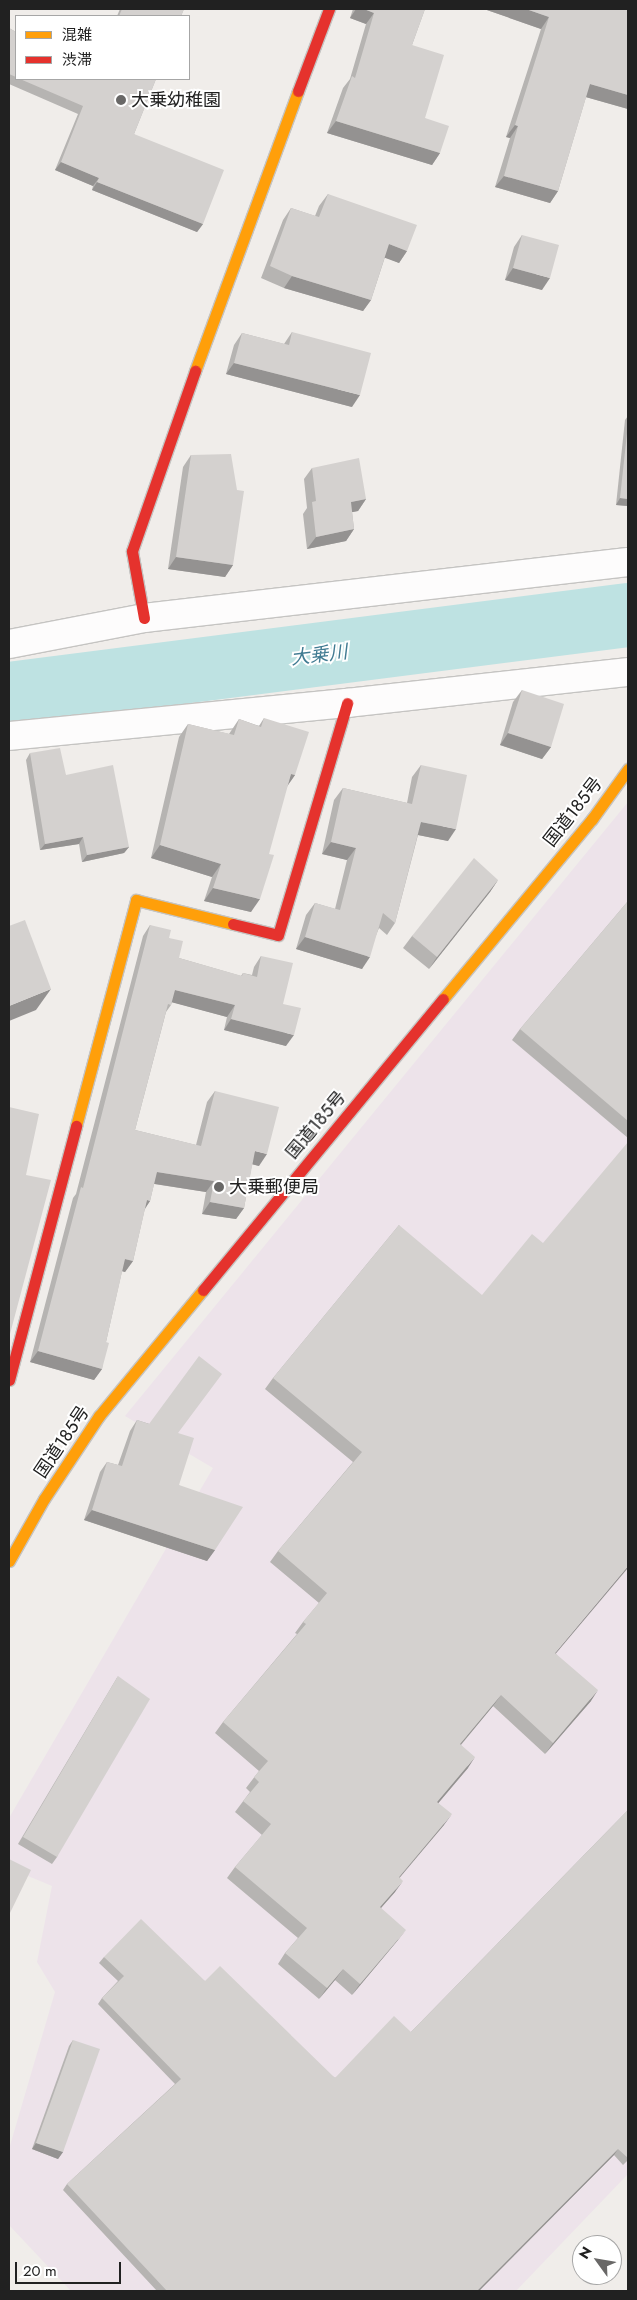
<!DOCTYPE html>
<meta charset="utf-8">
<style>
body{margin:0}
#map{position:relative;width:637px;height:2300px;overflow:hidden;background:#f0edea;font-family:Jost,"Noto Sans JP",sans-serif}
div>[style]{position:absolute}
.industrial>*{inset:0;background:#ede3ea}
.river>*{height:64px;margin:-32px;padding:0 32px;transform-origin:32px;border-radius:32px;background:#bee2e2}
.roads{filter:drop-shadow(1px 0 #c5c4c2) drop-shadow(-1px 0 #c5c4c2) drop-shadow(0 1px #c5c4c2) drop-shadow(0 -1px #c5c4c2)}
.street>*{height:28px;margin:-14px;padding:0 14px;transform-origin:14px;border-radius:14px;background:#fdfcfc}
.slow>*{height:11px;margin:-5.5px;padding:0 5.5px;transform-origin:5.5px;border-radius:5.5px;background:#ff9f0a}
.jam>*{height:11px;margin:-5.5px;padding:0 5.5px;transform-origin:5.5px;border-radius:5.5px;background:#e5322d}
.wall>*{inset:0;background:#b6b4b2}
.shaded-wall>*{inset:0;background:#949291}
.building>*{inset:0;background:#d4d1cf}
.dots>*{width:14px;height:14px;translate:-50% -50%;box-sizing:border-box;border:2px solid #fff;border-radius:50%}
span{translate:-50% -50%;white-space:nowrap;text-align:center;line-height:1.15;-webkit-text-stroke:4px #fff;paint-order:stroke}
.poi-label{font-size:18px;color:#212121}
.left{translate:0 -50%;text-align:left}
.street-label{font-size:18px;color:#212121}
.water-label{font-size:19px;color:#417b92;font-style:italic}
.frame{position:absolute;inset:0;border:10px solid #212121;pointer-events:none}
.legend{position:absolute;left:15px;top:15px;width:175px;height:65px;box-sizing:border-box;background:#fff;border:1px solid #a6a6a6;margin:0;padding:6px 9px;list-style:none;font-size:15px;color:#212121}
.legend li{display:flex;align-items:center;gap:10px;height:25px}
.legend b{width:25px;border:1px solid #a6a6a6}
.north{position:absolute;left:572px;top:2235px;width:50px;height:50px;box-sizing:border-box;background:#fff;border:1px solid #a6a6a6;border-radius:50%;rotate:302deg;font-size:14px;font-weight:700;line-height:20px;text-align:center;color:#212121}
.north::after{content:'';display:block;margin:auto;width:18px;height:22px;background:#696867;clip-path:polygon(50% 0,100% 100%,50% 72%,0 100%)}
.scale{position:absolute;left:15px;top:2262px;width:106px;height:22px;box-sizing:border-box;border:2px solid #212121;border-top:0;padding-left:6px;font-size:15px;line-height:18px;white-space:nowrap;color:#212121;-webkit-text-stroke:4px #fff;paint-order:stroke}
</style>
<div id="map">
<div class="industrial">
<div style="clip-path:polygon(628px 802px,628px 2174px,516px 2291px,71px 2291px,9px 2225px,9px 2149px,55px 1992px,37px 1962px,52px 1886px,9px 1868px,9px 1818px,213px 1468px,125px 1416px)"></div>
</div>
<div class="river">
<div style="left:9px;top:694px;width:624px;rotate:-7.27deg"></div>
</div>
<div class="roads">
<div class="street">
<div style="left:9px;top:644px;width:137px;rotate:-10.9deg"></div>
<div style="left:144px;top:618px;width:487px;rotate:-6.6deg"></div>
<div style="left:9px;top:736px;width:340px;rotate:-5.6deg"></div>
<div style="left:347px;top:703px;width:283px;rotate:-6.3deg"></div>
</div>
<div class="slow">
<div style="left:195px;top:371px;width:298px;rotate:-69.8deg"></div>
<div style="left:443px;top:999px;width:234px;rotate:-50.4deg"></div>
<div style="left:592px;top:819px;width:62px;rotate:-54.2deg"></div>
<div style="left:76px;top:1126px;width:234px;rotate:-75.1deg"></div>
<div style="left:136px;top:900px;width:100px;rotate:13.9deg"></div>
<div style="left:9px;top:1561px;width:71px;rotate:-60.6deg"></div>
<div style="left:44px;top:1499px;width:100px;rotate:-56.5deg"></div>
<div style="left:99px;top:1416px;width:163px;rotate:-50.5deg"></div>
</div>
<div class="jam">
<div style="left:298px;top:91px;width:88px;rotate:-69.3deg"></div>
<div style="left:144px;top:618px;width:68px;rotate:-100.2deg"></div>
<div style="left:132px;top:551px;width:191px;rotate:-70.7deg"></div>
<div style="left:233px;top:924px;width:46px;rotate:13.7deg"></div>
<div style="left:278px;top:935px;width:242px;rotate:-73.4deg"></div>
<div style="left:203px;top:1290px;width:377px;rotate:-50.5deg"></div>
<div style="left:9px;top:1380px;width:263px;rotate:-75.2deg"></div>
</div>
</div>
<div class="wall">
<div style="clip-path:polygon(120px 9px,184px 9px,181px 16px,117px 16px)"></div>
<div style="clip-path:polygon(353px 9px,425px 9px,412px 45px,425px 118px,440px 153px,432px 165px,327px 133px,343px 88px,350px 79px,366px 24px,350px 18px)"></div>
<div style="clip-path:polygon(484px 9px,628px 9px,628px 109px,586px 97px,558px 191px,550px 203px,495px 187px,510px 138px,506px 137px,541px 29px)"></div>
<div style="clip-path:polygon(9px 28px,16px 32px,16px 79px,156px 79px,134px 134px,203px 224px,197px 232px,92px 190px,93px 186px,55px 170px,78px 114px,9px 84px)"></div>
<div style="clip-path:polygon(328px 194px,407px 251px,399px 263px,385px 257px,371px 300px,363px 311px,284px 288px,261px 278px,283px 220px,291px 208px,315px 216px,319px 206px)"></div>
<div style="clip-path:polygon(522px 235px,542px 290px,505px 280px,514px 247px)"></div>
<div style="clip-path:polygon(292px 332px,352px 407px,226px 374px,234px 345px,242px 333px,284px 344px)"></div>
<div style="clip-path:polygon(628px 416px,628px 506px,616px 505px,625px 420px)"></div>
<div style="clip-path:polygon(191px 455px,233px 565px,225px 577px,168px 569px,183px 467px)"></div>
<div style="clip-path:polygon(312px 468px,366px 499px,358px 511px,352px 512px,354px 529px,346px 541px,307px 549px,303px 514px,307px 508px,304px 479px)"></div>
<div style="clip-path:polygon(522px 690px,551px 747px,542px 759px,500px 745px,513px 702px)"></div>
<div style="clip-path:polygon(264px 718px,295px 775px,287px 786px,251px 912px,204px 901px,212px 877px,151px 858px,179px 737px,188px 724px,229px 734px,239px 719px,259px 726px)"></div>
<div style="clip-path:polygon(30px 753px,66px 775px,129px 847px,124px 853px,82px 862px,79px 844px,40px 850px,26px 760px)"></div>
<div style="clip-path:polygon(421px 765px,448px 841px,418px 835px,395px 923px,387px 935px,379px 928px,362px 969px,296px 949px,306px 915px,315px 903px,335px 909px,347px 860px,322px 854px,334px 800px,343px 788px,407px 803px,412px 777px)"></div>
<div style="clip-path:polygon(498px 880px,490px 892px,429px 969px,403px 948px,412px 936px)"></div>
<div style="clip-path:polygon(628px 901px,628px 1138px,512px 1040px,520px 1029px)"></div>
<div style="clip-path:polygon(150px 925px,169px 938px,179px 958px,241px 976px,243px 973px,252px 975px,254px 967px,261px 956px,283px 1004px,286px 1046px,224px 1030px,227px 1017px,172px 1002px,171px 1005px,166px 1012px,135px 1130px,196px 1145px,207px 1102px,215px 1091px,259px 1166px,252px 1164px,244px 1208px,236px 1219px,202px 1214px,206px 1192px,154px 1184px,150px 1201px,145px 1208px,133px 1261px,125px 1272px,122px 1271px,106px 1342px,102px 1369px,94px 1380px,30px 1362px,73px 1198px,76px 1194px,143px 936px)"></div>
<div style="clip-path:polygon(399px 1225px,556px 1654px,591px 1701px,545px 1754px,493px 1706px,461px 1745px,468px 1768px,438px 1803px,444px 1825px,399px 1877px,395px 1892px,381px 1908px,398px 1940px,352px 1995px,335px 1980px,319px 1999px,278px 1964px,285px 1953px,298px 1938px,227px 1878px,235px 1867px,262px 1835px,235px 1812px,250px 1792px,246px 1788px,259px 1771px,215px 1733px,223px 1722px,297px 1634px,295px 1633px,303px 1622px,319px 1603px,270px 1562px,278px 1551px,353px 1462px,265px 1389px,273px 1378px)"></div>
<div style="clip-path:polygon(137px 1420px,178px 1433px,179px 1485px,215px 1550px,207px 1561px,84px 1520px,100px 1472px,107px 1462px,118px 1465px,130px 1431px)"></div>
<div style="clip-path:polygon(118px 1676px,57px 1857px,52px 1864px,18px 1844px)"></div>
<div style="clip-path:polygon(628px 1810px,628px 2160px,623px 2165px,614px 2155px,479px 2291px,157px 2291px,63px 2190px,67px 2184px,175px 2084px,98px 2004px,102px 1998px,118px 1981px,99px 1963px,104px 1957px,205px 1981px,335px 2078px,411px 2032px)"></div>
<div style="clip-path:polygon(73px 2040px,63px 2152px,58px 2159px,32px 2149px,69px 2046px)"></div>
</div>
<div class="shaded-wall">
<div style="clip-path:polygon(356px 9px,364px 9px,374px 13px,366px 24px,350px 18px)"></div>
<div style="clip-path:polygon(484px 9px,526px 9px,549px 17px,541px 29px)"></div>
<div style="clip-path:polygon(590px 84px,628px 95px,628px 109px,582px 96px)"></div>
<div style="clip-path:polygon(336px 121px,440px 153px,432px 165px,327px 133px)"></div>
<div style="clip-path:polygon(515px 125px,518px 126px,510px 138px,506px 137px)"></div>
<div style="clip-path:polygon(61px 162px,99px 178px,93px 186px,55px 170px)"></div>
<div style="clip-path:polygon(504px 176px,558px 191px,550px 203px,495px 187px)"></div>
<div style="clip-path:polygon(97px 182px,203px 224px,197px 232px,92px 190px)"></div>
<div style="clip-path:polygon(389px 244px,407px 251px,399px 263px,380px 256px)"></div>
<div style="clip-path:polygon(513px 268px,550px 278px,542px 290px,505px 280px)"></div>
<div style="clip-path:polygon(292px 276px,371px 300px,363px 311px,284px 288px)"></div>
<div style="clip-path:polygon(234px 363px,360px 395px,352px 407px,226px 374px)"></div>
<div style="clip-path:polygon(620px 498px,628px 499px,628px 506px,616px 505px)"></div>
<div style="clip-path:polygon(366px 499px,358px 511px,343px 514px,351px 502px)"></div>
<div style="clip-path:polygon(354px 529px,346px 541px,307px 549px,316px 537px)"></div>
<div style="clip-path:polygon(176px 557px,233px 565px,225px 577px,168px 569px)"></div>
<div style="clip-path:polygon(508px 733px,551px 747px,542px 759px,500px 745px)"></div>
<div style="clip-path:polygon(291px 774px,295px 775px,286px 788px)"></div>
<div style="clip-path:polygon(421px 822px,456px 829px,448px 841px,413px 834px)"></div>
<div style="clip-path:polygon(83px 837px,79px 844px,40px 850px,45px 844px)"></div>
<div style="clip-path:polygon(331px 842px,356px 848px,347px 860px,322px 854px)"></div>
<div style="clip-path:polygon(160px 845px,221px 864px,212px 877px,151px 858px)"></div>
<div style="clip-path:polygon(129px 847px,124px 853px,82px 862px,87px 855px)"></div>
<div style="clip-path:polygon(498px 880px,490px 892px,429px 969px,437px 957px)"></div>
<div style="clip-path:polygon(213px 888px,260px 899px,251px 912px,204px 901px)"></div>
<div style="clip-path:polygon(305px 937px,370px 957px,362px 969px,296px 949px)"></div>
<div style="clip-path:polygon(51px 989px,36px 1010px,9px 1021px,9px 1006px)"></div>
<div style="clip-path:polygon(175px 990px,235px 1005px,227px 1017px,167px 1001px)"></div>
<div style="clip-path:polygon(231px 1019px,294px 1035px,286px 1046px,224px 1030px)"></div>
<div style="clip-path:polygon(255px 1151px,267px 1154px,259px 1166px,247px 1163px)"></div>
<div style="clip-path:polygon(157px 1172px,214px 1181px,206px 1192px,149px 1183px)"></div>
<div style="clip-path:polygon(147px 1200px,150px 1201px,143px 1212px)"></div>
<div style="clip-path:polygon(210px 1202px,244px 1208px,236px 1219px,202px 1214px)"></div>
<div style="clip-path:polygon(125px 1259px,133px 1261px,125px 1272px,118px 1270px)"></div>
<div style="clip-path:polygon(38px 1351px,102px 1369px,94px 1380px,30px 1362px)"></div>
<div style="clip-path:polygon(92px 1510px,215px 1550px,207px 1561px,84px 1520px)"></div>
<div style="clip-path:polygon(628px 1566px,628px 1568px,547px 1664px,555px 1653px)"></div>
<div style="clip-path:polygon(598px 1690px,591px 1701px,545px 1754px,553px 1743px)"></div>
<div style="clip-path:polygon(501px 1695px,493px 1706px,452px 1755px,460px 1744px)"></div>
<div style="clip-path:polygon(475px 1757px,468px 1768px,430px 1813px,437px 1802px)"></div>
<div style="clip-path:polygon(452px 1814px,444px 1825px,391px 1888px,399px 1877px)"></div>
<div style="clip-path:polygon(403px 1881px,395px 1892px,372px 1918px,380px 1907px)"></div>
<div style="clip-path:polygon(406px 1930px,398px 1940px,352px 1995px,360px 1984px)"></div>
<div style="clip-path:polygon(343px 1969px,335px 1980px,319px 1999px,327px 1988px)"></div>
<div style="clip-path:polygon(36px 2143px,63px 2152px,58px 2159px,32px 2149px)"></div>
<div style="clip-path:polygon(618px 2149px,614px 2155px,479px 2291px,477px 2291px)"></div>
</div>
<div class="building">
<div style="clip-path:polygon(122px 9px,184px 9px,181px 16px,119px 16px)"></div>
<div style="clip-path:polygon(364px 9px,425px 9px,412px 45px,444px 55px,425px 118px,449px 126px,440px 153px,336px 121px,352px 76px,355px 78px,374px 13px)"></div>
<div style="clip-path:polygon(526px 9px,628px 9px,628px 95px,590px 84px,558px 191px,504px 176px,518px 126px,515px 125px,549px 17px)"></div>
<div style="clip-path:polygon(9px 28px,16px 32px,16px 77px,9px 74px)"></div>
<div style="clip-path:polygon(20px 79px,156px 79px,134px 134px,224px 170px,203px 224px,97px 182px,99px 178px,61px 162px,83px 106px)"></div>
<div style="clip-path:polygon(328px 194px,417px 225px,407px 251px,389px 244px,371px 300px,292px 276px,270px 266px,291px 208px,319px 217px)"></div>
<div style="clip-path:polygon(522px 235px,559px 245px,550px 278px,513px 268px)"></div>
<div style="clip-path:polygon(292px 332px,371px 353px,360px 395px,234px 363px,242px 333px,289px 345px)"></div>
<div style="clip-path:polygon(628px 424px,628px 499px,620px 498px)"></div>
<div style="clip-path:polygon(231px 454px,237px 490px,244px 491px,233px 565px,176px 557px,191px 455px)"></div>
<div style="clip-path:polygon(359px 458px,366px 499px,351px 502px,354px 529px,316px 537px,312px 502px,316px 501px,312px 468px)"></div>
<div style="clip-path:polygon(522px 690px,564px 704px,551px 747px,508px 733px)"></div>
<div style="clip-path:polygon(264px 718px,309px 732px,295px 775px,291px 774px,269px 854px,274px 855px,260px 899px,213px 888px,221px 864px,160px 845px,188px 724px,234px 735px,239px 719px,261px 727px)"></div>
<div style="clip-path:polygon(60px 748px,66px 775px,113px 765px,129px 847px,87px 855px,83px 837px,45px 844px,30px 753px)"></div>
<div style="clip-path:polygon(421px 765px,467px 775px,456px 829px,421px 822px,395px 923px,383px 913px,370px 957px,305px 937px,315px 903px,340px 910px,356px 848px,331px 842px,343px 788px,412px 804px)"></div>
<div style="clip-path:polygon(474px 858px,498px 880px,437px 957px,412px 936px)"></div>
<div style="clip-path:polygon(628px 901px,628px 1121px,520px 1029px)"></div>
<div style="clip-path:polygon(25px 920px,51px 989px,9px 1006px,9px 926px)"></div>
<div style="clip-path:polygon(150px 925px,171px 930px,169px 938px,183px 941px,179px 958px,242px 976px,243px 973px,257px 977px,261px 956px,293px 963px,283px 1004px,301px 1008px,294px 1035px,231px 1019px,235px 1005px,175px 990px,171px 1005px,168px 1004px,135px 1130px,201px 1146px,215px 1091px,279px 1107px,267px 1154px,255px 1151px,244px 1208px,210px 1202px,214px 1181px,157px 1172px,150px 1201px,147px 1200px,133px 1261px,125px 1259px,106px 1342px,109px 1343px,102px 1369px,38px 1351px,81px 1187px,83px 1188px)"></div>
<div style="clip-path:polygon(9px 1107px,39px 1114px,26px 1175px,51px 1180px,10px 1334px,9px 1333px)"></div>
<div style="clip-path:polygon(628px 1142px,628px 1566px,555px 1653px,598px 1690px,553px 1743px,501px 1695px,460px 1744px,475px 1757px,437px 1802px,452px 1814px,399px 1877px,403px 1881px,380px 1907px,406px 1930px,360px 1984px,343px 1969px,327px 1988px,285px 1953px,307px 1928px,235px 1867px,271px 1824px,243px 1801px,259px 1782px,254px 1777px,268px 1761px,223px 1722px,306px 1624px,303px 1622px,327px 1593px,278px 1551px,362px 1452px,273px 1378px,399px 1225px,482px 1295px,532px 1234px,543px 1243px)"></div>
<div style="clip-path:polygon(199px 1356px,222px 1374px,178px 1433px,194px 1438px,179px 1485px,243px 1507px,215px 1550px,92px 1510px,107px 1462px,122px 1466px,137px 1420px,149px 1424px)"></div>
<div style="clip-path:polygon(118px 1676px,150px 1699px,57px 1857px,23px 1837px)"></div>
<div style="clip-path:polygon(628px 1810px,628px 2158px,618px 2149px,477px 2291px,167px 2291px,67px 2184px,181px 2079px,102px 1998px,124px 1976px,104px 1957px,141px 1919px,205px 1981px,220px 1966px,335px 2078px,394px 2016px,411px 2032px)"></div>
<div style="clip-path:polygon(9px 1859px,31px 1870px,9px 1915px)"></div>
<div style="clip-path:polygon(73px 2040px,100px 2049px,63px 2152px,36px 2143px)"></div>
</div>
<div class="dots">
<div style="left:121px;top:100px;background:#696867"></div>
<div style="left:219px;top:1187px;background:#696867"></div>
</div>
<div class="poi-label">
<span class="left" style="left:131px;top:100px">大乗幼稚園</span>
<span class="left" style="left:229px;top:1187px">大乗郵便局</span>
</div>
<div class="street-label">
<span style="left:573px;top:812px;rotate:-52deg">国道185号</span>
<span style="left:316px;top:1125px;rotate:-50deg">国道185号</span>
<span style="left:62px;top:1442px;rotate:-56deg">国道185号</span>
</div>
<div class="water-label">
<span style="left:319px;top:655px;rotate:-7deg">大乗川</span>
</div>
<div class="frame"></div>
<ul class="legend">
<li><b style="height:6px;background:#ff9f0a"></b>混雑</li>
<li><b style="height:6px;background:#e5322d"></b>渋滞</li>
</ul>
<div class="north">N</div>
<div class="scale">20 m</div>
</div>
